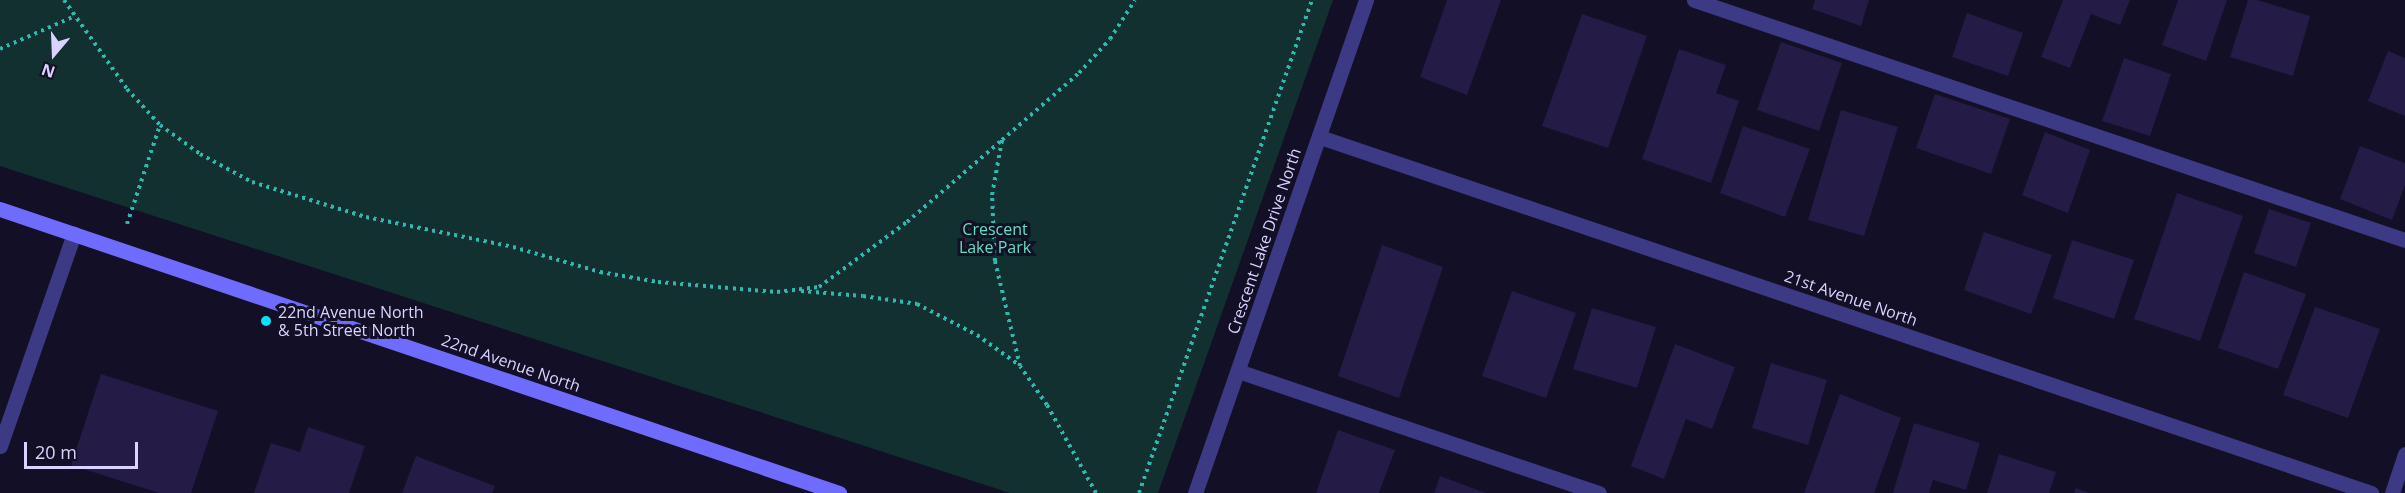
<!DOCTYPE html>
<style>
body{margin:0}
#map{position:relative;width:2405px;height:493px;overflow:hidden;background:#130f26;font-family:"Open Sans",sans-serif}
div>[style]{position:absolute}
.green>*{inset:0;background:#12302f}
.building>*{inset:0;background:#241b47}
.path>*{height:4px;margin-top:-2px;transform-origin:0;background:repeating-linear-gradient(90deg,#2fb8b0 0 3px,transparent 0 7.5px)}
.lane>*{height:15px;margin:-7.5px;padding:0 7.5px;transform-origin:7.5px;border-radius:7.5px;background:#3d3a85}
.street>*{height:15px;margin:-7.5px;padding:0 7.5px;transform-origin:7.5px;border-radius:7.5px;background:#3d3a85}
.secondary>*{height:15px;margin:-7.5px;padding:0 7.5px;transform-origin:7.5px;border-radius:7.5px;background:#6f6bff}
.dots>*{width:16px;height:16px;translate:-50% -50%;box-sizing:border-box;border:3px solid #130f26;border-radius:50%}
span{translate:-50% -50%;white-space:nowrap;text-align:center;line-height:1.15;-webkit-text-stroke:6px #130f26;paint-order:stroke}
.park-label{font-size:16px;color:#5fe0c0}
.street-label{font-size:16px;color:#d9d4ff}
.poi-label{font-size:16px;color:#d9d4ff}
.left{translate:0 -50%;text-align:left}
.north{position:absolute;left:24px;top:24px;width:60px;height:60px;-webkit-text-stroke:4px #130f26;paint-order:stroke;rotate:199deg;font-size:16px;font-weight:700;line-height:24px;text-align:center;color:#d9d4ff}
.north::after{content:'';display:block;margin:auto;width:21px;height:27px;background:#d9d4ff;clip-path:polygon(50% 0,100% 100%,50% 72%,0 100%)}
.scale{position:absolute;left:24px;top:442px;width:114px;height:27px;box-sizing:border-box;border:3px solid #d9d4ff;border-top:0;padding-left:8px;font-size:18px;line-height:21px;white-space:nowrap;color:#d9d4ff;-webkit-text-stroke:4px #130f26;paint-order:stroke}
</style>
<div id="map">
<div class="green">
<div style="clip-path:polygon(0 0,1333px 0,1158px 493px,1010px 493px,0 166px)"></div>
</div>
<div class="building">
<div style="clip-path:polygon(1447px 0,1501px 0,1467px 95px,1420px 77px)"></div>
<div style="clip-path:polygon(1815px 0,1869px 0,1861px 26px,1812px 9px)"></div>
<div style="clip-path:polygon(2063px 0,2130px 0,2120px 25px,2091px 14px,2070px 68px,2041px 57px)"></div>
<div style="clip-path:polygon(2178px 0,2227px 0,2206px 61px,2162px 45px)"></div>
<div style="clip-path:polygon(2248px 0,2257px 0,2310px 16px,2293px 76px,2230px 57px)"></div>
<div style="clip-path:polygon(1967px 13px,2023px 33px,2008px 76px,1952px 57px)"></div>
<div style="clip-path:polygon(1582px 14px,1647px 36px,1608px 148px,1542px 126px)"></div>
<div style="clip-path:polygon(1781px 42px,1842px 63px,1819px 131px,1757px 110px)"></div>
<div style="clip-path:polygon(1679px 49px,1726px 65px,1716px 93px,1739px 101px,1711px 183px,1642px 159px)"></div>
<div style="clip-path:polygon(2388px 51px,2405px 58px,2405px 116px,2368px 101px)"></div>
<div style="clip-path:polygon(2124px 58px,2171px 74px,2150px 136px,2102px 121px)"></div>
<div style="clip-path:polygon(1935px 94px,2010px 119px,1991px 174px,1916px 148px)"></div>
<div style="clip-path:polygon(1841px 110px,1898px 127px,1864px 236px,1808px 220px)"></div>
<div style="clip-path:polygon(1743px 126px,1810px 149px,1785px 217px,1720px 193px)"></div>
<div style="clip-path:polygon(2045px 132px,2090px 150px,2068px 213px,2022px 195px)"></div>
<div style="clip-path:polygon(2360px 146px,2405px 163px,2405px 185px,2392px 220px,2340px 199px)"></div>
<div style="clip-path:polygon(2177px 193px,2243px 216px,2200px 341px,2134px 319px)"></div>
<div style="clip-path:polygon(2269px 209px,2311px 223px,2296px 267px,2254px 253px)"></div>
<div style="clip-path:polygon(1984px 232px,2052px 255px,2031px 314px,1964px 290px)"></div>
<div style="clip-path:polygon(2072px 240px,2134px 260px,2114px 319px,2053px 298px)"></div>
<div style="clip-path:polygon(1382px 245px,1443px 267px,1399px 398px,1338px 376px)"></div>
<div style="clip-path:polygon(2244px 272px,2306px 294px,2278px 369px,2218px 348px)"></div>
<div style="clip-path:polygon(1512px 291px,1576px 313px,1546px 398px,1482px 376px)"></div>
<div style="clip-path:polygon(2315px 307px,2380px 329px,2348px 418px,2283px 395px)"></div>
<div style="clip-path:polygon(1592px 308px,1656px 327px,1637px 388px,1573px 369px)"></div>
<div style="clip-path:polygon(1675px 344px,1735px 367px,1712px 429px,1686px 419px,1664px 479px,1631px 466px)"></div>
<div style="clip-path:polygon(1771px 363px,1827px 380px,1808px 445px,1752px 428px)"></div>
<div style="clip-path:polygon(101px 374px,218px 411px,191px 493px,159px 493px,71px 465px)"></div>
<div style="clip-path:polygon(1840px 394px,1901px 418px,1874px 493px,1804px 493px)"></div>
<div style="clip-path:polygon(1914px 423px,1980px 443px,1966px 490px,1933px 480px,1929px 493px,1893px 493px)"></div>
<div style="clip-path:polygon(308px 427px,365px 446px,349px 493px,254px 493px,271px 443px,300px 452px)"></div>
<div style="clip-path:polygon(1338px 430px,1395px 450px,1379px 493px,1316px 493px)"></div>
<div style="clip-path:polygon(1999px 454px,2056px 472px,2049px 493px,1987px 493px)"></div>
<div style="clip-path:polygon(416px 456px,495px 486px,492px 493px,402px 493px)"></div>
<div style="clip-path:polygon(1440px 476px,1486px 493px,1434px 493px)"></div>
<div style="clip-path:polygon(2076px 488px,2089px 493px,2074px 493px)"></div>
</div>
<div class="path">
<div style="left:64px;top:0;width:109px;rotate:54.7deg"></div>
<div style="left:127px;top:89px;width:49px;rotate:47.5deg"></div>
<div style="left:160px;top:125px;width:49px;rotate:35.9deg"></div>
<div style="left:200px;top:154px;width:59px;rotate:28.3deg"></div>
<div style="left:252px;top:182px;width:119px;rotate:17.1deg"></div>
<div style="left:366px;top:217px;width:150px;rotate:11.5deg"></div>
<div style="left:513px;top:247px;width:91px;rotate:16deg"></div>
<div style="left:600px;top:272px;width:59px;rotate:9.8deg"></div>
<div style="left:658px;top:282px;width:119px;rotate:4.8deg"></div>
<div style="left:777px;top:292px;width:42px;rotate:-6.8deg"></div>
<div style="left:819px;top:287px;width:109px;rotate:-36.5deg"></div>
<div style="left:907px;top:222px;width:125px;rotate:-40.8deg"></div>
<div style="left:0;top:49px;width:82px;rotate:-23.7deg"></div>
<div style="left:127px;top:224px;width:104px;rotate:-71.6deg"></div>
<div style="left:801px;top:291px;width:62px;rotate:4.6deg"></div>
<div style="left:863px;top:296px;width:55px;rotate:8.4deg"></div>
<div style="left:917px;top:304px;width:68px;rotate:27.3deg"></div>
<div style="left:977px;top:335px;width:52px;rotate:35.5deg"></div>
<div style="left:1096px;top:493px;width:101px;rotate:-119.1deg"></div>
<div style="left:1047px;top:405px;width:47px;rotate:-124.7deg"></div>
<div style="left:1020px;top:366px;width:108px;rotate:-103.4deg"></div>
<div style="left:995px;top:261px;width:66px;rotate:-92.6deg"></div>
<div style="left:992px;top:195px;width:56px;rotate:-79.7deg"></div>
<div style="left:1002px;top:140px;width:102px;rotate:-41deg"></div>
<div style="left:1079px;top:73px;width:46px;rotate:-47.6deg"></div>
<div style="left:1110px;top:39px;width:46px;rotate:-57.3deg"></div>
<div style="left:1139px;top:493px;width:522px;rotate:-70.66deg"></div>
</div>
<div class="lane">
<div style="left:1694px;top:0;width:750px;rotate:18.65deg"></div>
<div style="left:1238px;top:371px;width:381px;rotate:18.7deg"></div>
</div>
<div class="street">
<div style="left:1320px;top:137px;width:1110px;rotate:18.71deg"></div>
<div style="left:0;top:446px;width:225px;rotate:-70.8deg"></div>
<div style="left:1195px;top:493px;width:522px;rotate:-70.87deg"></div>
<div style="left:2392px;top:493px;width:41px;rotate:-71.6deg"></div>
</div>
<div class="secondary">
<div style="left:0;top:209px;width:886px;rotate:18.7deg"></div>
</div>
<div class="dots">
<div style="left:266px;top:321px;background:#00e5ff"></div>
</div>
<div class="park-label">
<span style="left:995px;top:238px">Crescent<br>Lake Park</span>
</div>
<div class="street-label">
<span style="left:1264px;top:241px;rotate:-71deg">Crescent Lake Drive North</span>
<span style="left:1851px;top:298px;rotate:19deg">21st Avenue North</span>
<span style="left:511px;top:363px;rotate:19deg">22nd Avenue North</span>
</div>
<div class="poi-label">
<span class="left" style="left:278px;top:321px">22nd Avenue North<br>&amp; 5th Street North</span>
</div>
<div class="north">N</div>
<div class="scale">20 m</div>
</div>
